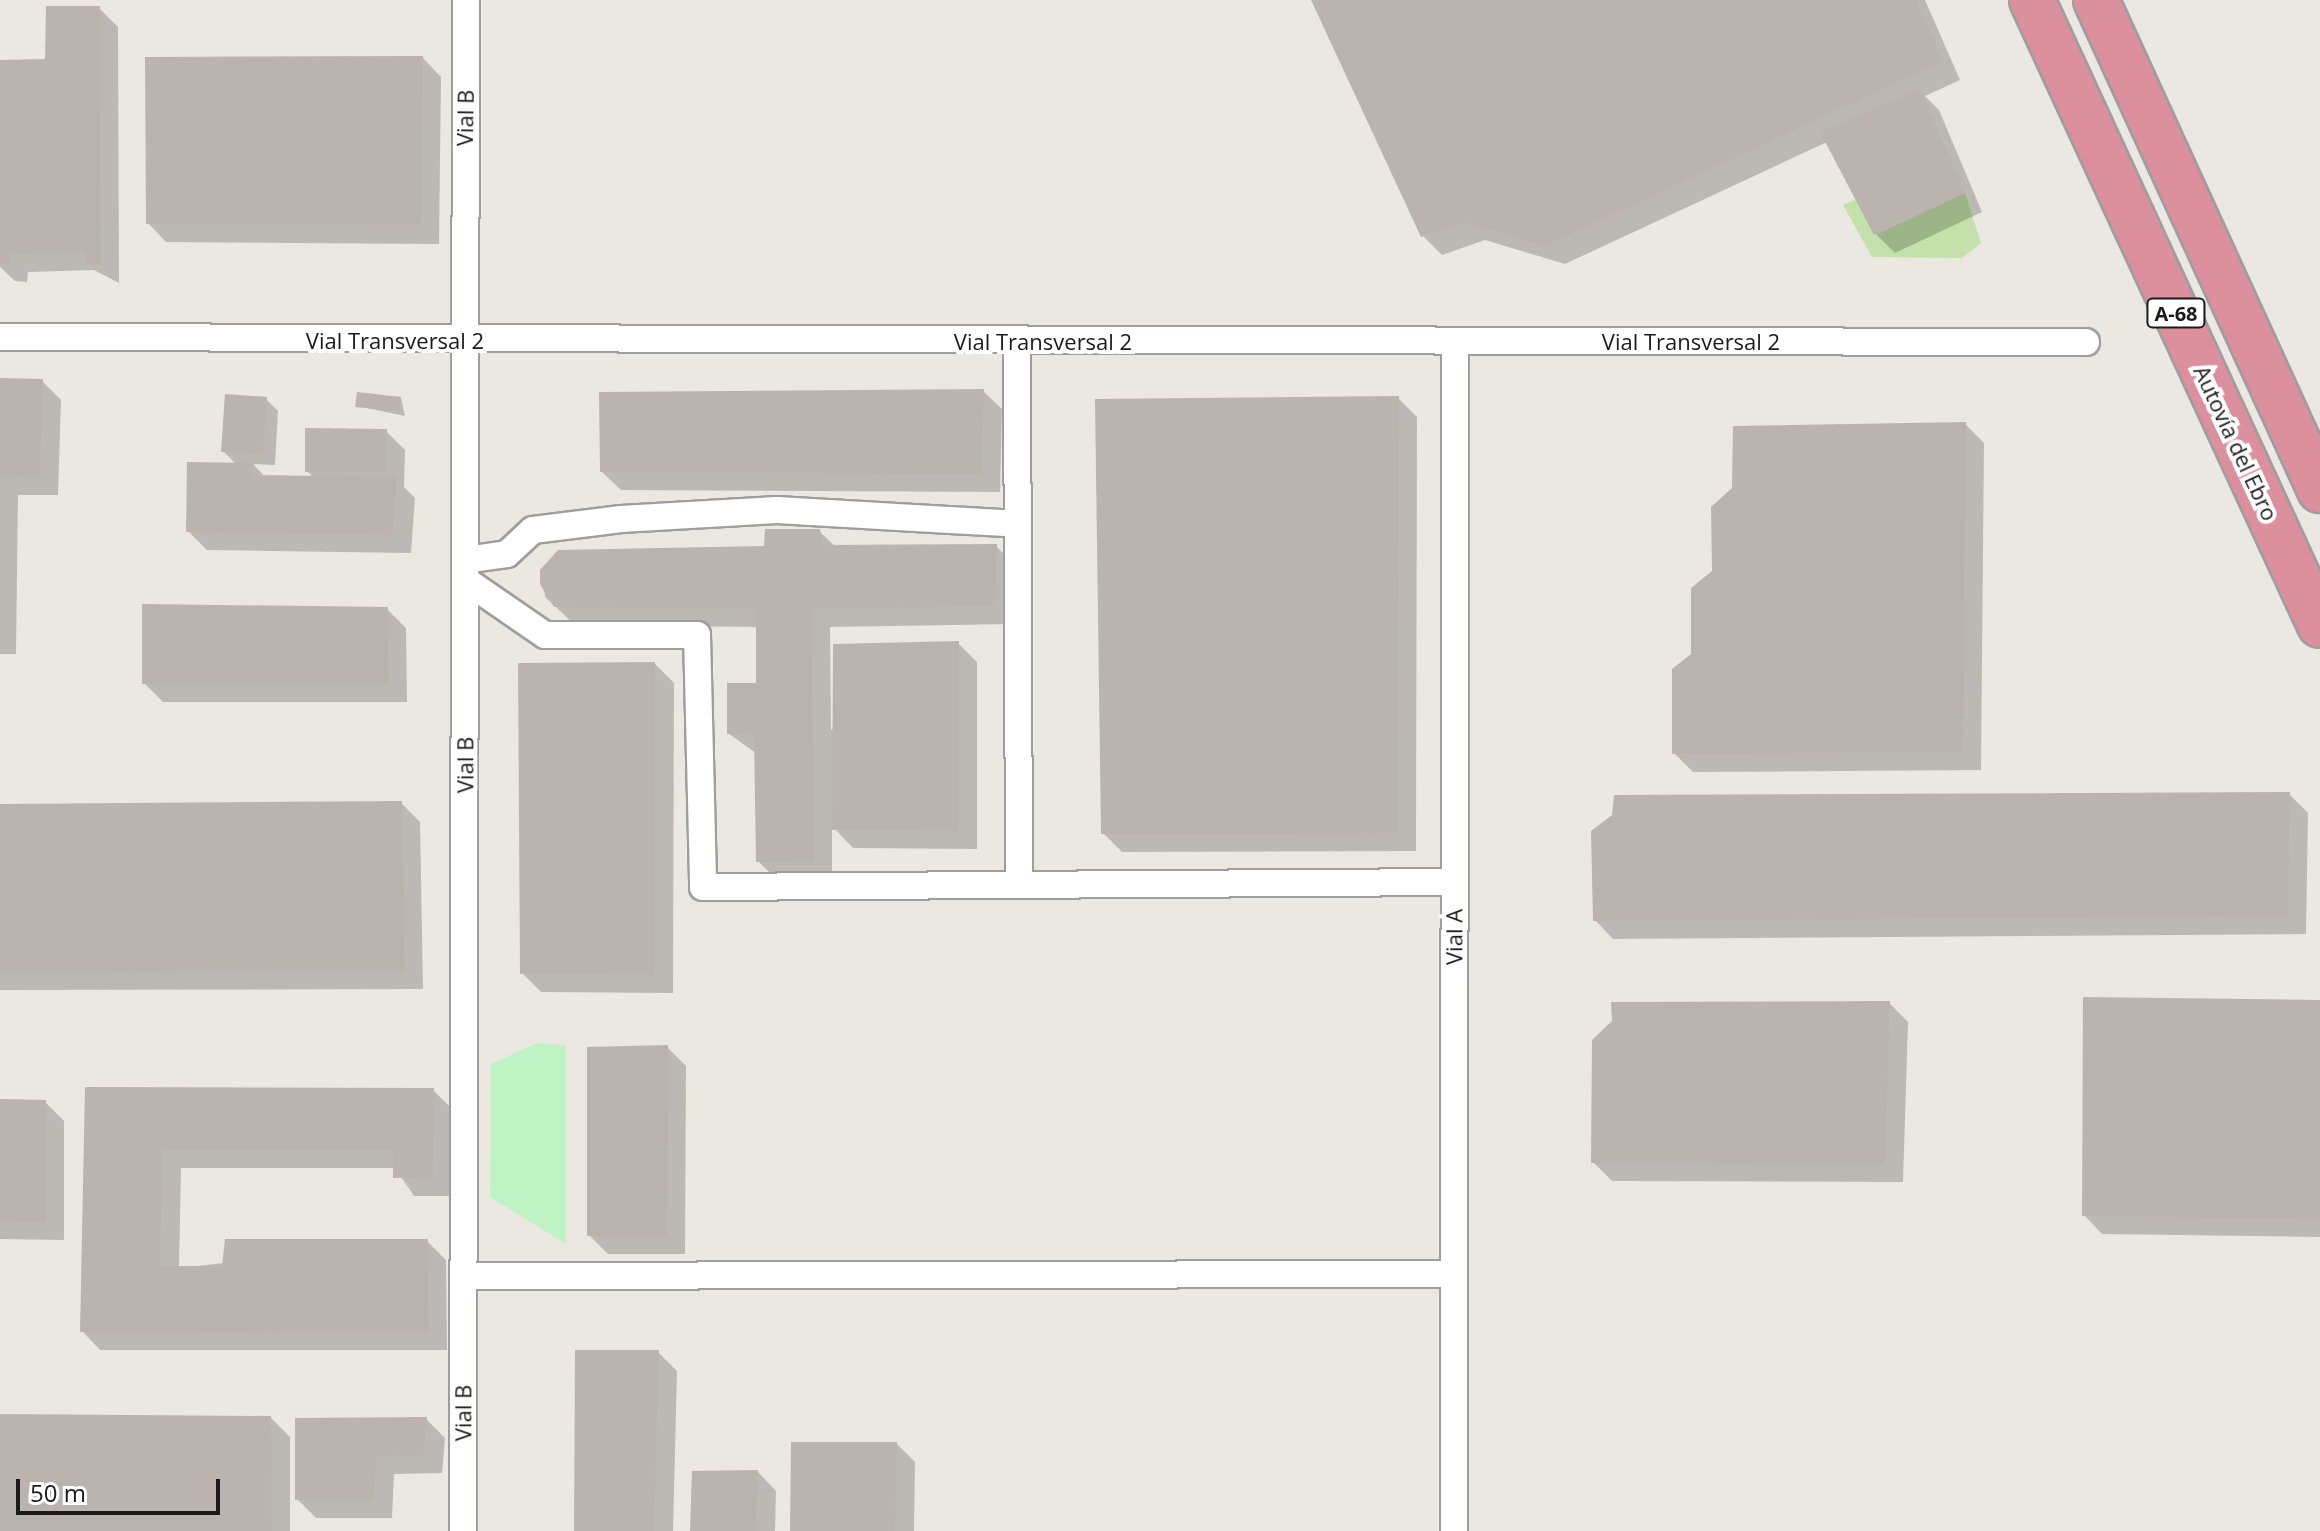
<!DOCTYPE html>
<meta charset="utf-8">
<style>
body{margin:0}
#map{position:relative;width:2320px;height:1531px;overflow:hidden;background:#ebe8e1;font-family:"Open Sans",sans-serif}
div>[style]{position:absolute}
.grass>*{inset:0;background:#c5e1ab}
.park>*{inset:0;background:#c0f3c4}
.shadow>*{inset:0;background:#0003}
.building>*{inset:0;background:#bbb4ae}
.roads{filter:drop-shadow(2px 0 #9e9e9e) drop-shadow(-2px 0 #9e9e9e) drop-shadow(0 2px #9e9e9e) drop-shadow(0 -2px #9e9e9e)}
.street>*{height:26px;margin:-13px;padding:0 13px;transform-origin:13px;border-radius:13px;background:#fff}
.highway>*{height:44px;margin:-22px;padding:0 22px;transform-origin:22px;border-radius:22px;background:#dc8f9d}
span{translate:-50% -50%;white-space:nowrap;text-align:center;line-height:1.15;-webkit-text-stroke:8px #fff;paint-order:stroke}
.shield-label span{padding:2px 6px;background:#fff;border:2px solid;border-radius:6px;-webkit-text-stroke-width:0}
.shield-label{font-size:20px;color:#1a1a1a;font-weight:700}
.street-label{font-size:22px;color:#1a1a1a}
.scale{position:absolute;left:16px;top:1479px;width:204px;height:36px;box-sizing:border-box;border:4px solid #1a1a1a;border-top:0;padding-left:10px;font-size:24px;line-height:28px;white-space:nowrap;color:#1a1a1a;-webkit-text-stroke:6px #fff;paint-order:stroke}
</style>
<div id="map">
<div class="grass">
<div style="clip-path:polygon(1965px 193px,1981px 243px,1962px 258px,1872px 257px,1843px 205px,1857px 199px,1875px 235px)"></div>
</div>
<div class="park">
<div style="clip-path:polygon(537px 1043px,566px 1045px,566px 1244px,490px 1197px,491px 1064px)"></div>
</div>
<div class="shadow">
<div style="clip-path:polygon(1313px 0,1925px 0,1960px 80px,1925px 96px,1939px 110px,1982px 212px,1895px 253px,1876px 234px,1827px 142px,1565px 264px,1485px 240px,1442px 255px,1423px 236px)"></div>
<div style="clip-path:polygon(99px 8px,118px 27px,119px 283px,94px 270px,28px 272px,27px 282px,15px 281px,0 267px,0 62px,47px 61px)"></div>
<div style="clip-path:polygon(423px 58px,441px 77px,439px 244px,166px 242px,148px 223px)"></div>
<div style="clip-path:polygon(0 380px,42px 381px,61px 400px,58px 495px,18px 495px,16px 654px,0 654px)"></div>
<div style="clip-path:polygon(983px 391px,1002px 409px,1000px 492px,621px 490px,602px 472px)"></div>
<div style="clip-path:polygon(401px 398px,405px 416px,357px 406px)"></div>
<div style="clip-path:polygon(1398px 398px,1417px 417px,1416px 851px,1122px 852px,1103px 833px)"></div>
<div style="clip-path:polygon(266px 399px,278px 411px,275px 465px,253px 464px,266px 478px,314px 478px,307px 471px,386px 431px,405px 450px,404px 487px,415px 498px,411px 553px,207px 550px,188px 531px,237px 465px,223px 451px)"></div>
<div style="clip-path:polygon(1965px 424px,1984px 443px,1981px 770px,1693px 772px,1674px 753px,1694px 655px)"></div>
<div style="clip-path:polygon(819px 531px,836px 547px,996px 546px,1015px 565px,1014px 624px,830px 627px,831px 730px,958px 643px,977px 662px,977px 849px,853px 848px,832px 826px,832px 879px,777px 880px,758px 861px,756px 753px,729px 734px,758px 684px,758px 627px,575px 625px,545px 597px,542px 571px,766px 548px)"></div>
<div style="clip-path:polygon(387px 609px,406px 628px,407px 702px,163px 702px,144px 683px)"></div>
<div style="clip-path:polygon(655px 664px,674px 683px,673px 993px,541px 992px,522px 973px)"></div>
<div style="clip-path:polygon(2289px 794px,2308px 813px,2306px 934px,1613px 939px,1595px 920px)"></div>
<div style="clip-path:polygon(401px 803px,420px 822px,423px 989px,0 990px,0 806px)"></div>
<div style="clip-path:polygon(2320px 1002px,2320px 1237px,2102px 1234px,2084px 1215px)"></div>
<div style="clip-path:polygon(1889px 1003px,1908px 1022px,1903px 1182px,1612px 1181px,1593px 1162px)"></div>
<div style="clip-path:polygon(667px 1047px,686px 1066px,685px 1254px,608px 1254px,589px 1235px)"></div>
<div style="clip-path:polygon(87px 1089px,433px 1090px,452px 1109px,451px 1196px,414px 1196px,395px 1168px,181px 1168px,179px 1268px,427px 1241px,446px 1260px,447px 1350px,100px 1350px,82px 1331px)"></div>
<div style="clip-path:polygon(0 1101px,45px 1102px,64px 1121px,64px 1240px,0 1239px)"></div>
<div style="clip-path:polygon(658px 1352px,677px 1371px,673px 1531px,576px 1531px)"></div>
<div style="clip-path:polygon(0 1416px,271px 1418px,290px 1437px,290px 1531px,0 1531px)"></div>
<div style="clip-path:polygon(426px 1419px,445px 1438px,442px 1473px,394px 1474px,392px 1518px,316px 1518px,297px 1499px)"></div>
<div style="clip-path:polygon(897px 1444px,915px 1462px,914px 1531px,792px 1531px)"></div>
<div style="clip-path:polygon(758px 1472px,776px 1491px,775px 1531px,692px 1531px)"></div>
</div>
<div class="building">
<div style="clip-path:polygon(1311px 0,1916px 0,1943px 61px,1545px 246px,1465px 222px,1421px 237px)"></div>
<div style="clip-path:polygon(46px 6px,100px 6px,101px 265px,85px 264px,86px 252px,10px 254px,9px 264px,0 263px,0 60px,45px 59px)"></div>
<div style="clip-path:polygon(423px 56px,421px 225px,146px 224px,145px 57px)"></div>
<div style="clip-path:polygon(1920px 89px,1965px 193px,1874px 235px,1820px 132px)"></div>
<div style="clip-path:polygon(0 378px,43px 379px,40px 476px,0 477px)"></div>
<div style="clip-path:polygon(984px 389px,981px 474px,600px 472px,599px 392px)"></div>
<div style="clip-path:polygon(357px 392px,401px 397px,400px 411px,355px 407px)"></div>
<div style="clip-path:polygon(225px 394px,267px 397px,263px 454px,221px 452px)"></div>
<div style="clip-path:polygon(1399px 396px,1398px 833px,1101px 834px,1095px 399px)"></div>
<div style="clip-path:polygon(1966px 422px,1963px 752px,1672px 754px,1672px 669px,1691px 654px,1691px 588px,1712px 571px,1711px 507px,1732px 488px,1733px 426px)"></div>
<div style="clip-path:polygon(305px 428px,387px 429px,386px 472px,305px 472px)"></div>
<div style="clip-path:polygon(187px 462px,254px 463px,253px 475px,397px 477px,392px 535px,186px 532px)"></div>
<div style="clip-path:polygon(765px 529px,820px 529px,822px 545px,997px 544px,996px 606px,812px 609px,814px 861px,756px 862px,754px 735px,727px 734px,727px 683px,756px 683px,756px 609px,554px 607px,540px 584px,540px 570px,558px 550px,764px 546px)"></div>
<div style="clip-path:polygon(142px 604px,388px 607px,389px 684px,142px 684px)"></div>
<div style="clip-path:polygon(959px 641px,959px 831px,832px 830px,833px 644px)"></div>
<div style="clip-path:polygon(655px 662px,655px 975px,520px 974px,518px 663px)"></div>
<div style="clip-path:polygon(2290px 792px,2288px 916px,1593px 921px,1591px 831px,1612px 815px,1614px 795px)"></div>
<div style="clip-path:polygon(402px 801px,405px 971px,0 972px,0 804px)"></div>
<div style="clip-path:polygon(2083px 997px,2320px 1000px,2320px 1219px,2082px 1216px)"></div>
<div style="clip-path:polygon(1890px 1001px,1885px 1164px,1591px 1163px,1592px 1040px,1612px 1021px,1611px 1002px)"></div>
<div style="clip-path:polygon(668px 1045px,667px 1236px,587px 1236px,587px 1047px)"></div>
<div style="clip-path:polygon(85px 1087px,434px 1088px,433px 1177px,393px 1178px,393px 1150px,163px 1150px,160px 1266px,222px 1266px,225px 1239px,428px 1239px,429px 1331px,80px 1332px)"></div>
<div style="clip-path:polygon(0 1099px,46px 1100px,46px 1222px,0 1221px)"></div>
<div style="clip-path:polygon(575px 1350px,659px 1350px,654px 1531px,574px 1531px)"></div>
<div style="clip-path:polygon(0 1414px,271px 1416px,272px 1531px,0 1531px)"></div>
<div style="clip-path:polygon(427px 1417px,423px 1455px,376px 1456px,374px 1500px,295px 1500px,295px 1418px)"></div>
<div style="clip-path:polygon(791px 1442px,897px 1442px,895px 1531px,790px 1531px)"></div>
<div style="clip-path:polygon(758px 1470px,756px 1531px,690px 1531px,692px 1471px)"></div>
</div>
<div class="roads">
<div class="street">
<div style="left:0;top:337px;width:2086px;rotate:0.14deg"></div>
<div style="left:1017px;top:343px;width:540px;rotate:89.79deg"></div>
<div style="left:465px;top:560px;width:42px;rotate:-8.1deg"></div>
<div style="left:507px;top:554px;width:35px;rotate:-43deg"></div>
<div style="left:533px;top:530px;width:89px;rotate:-7.1deg"></div>
<div style="left:621px;top:519px;width:156px;rotate:-3.3deg"></div>
<div style="left:777px;top:510px;width:241px;rotate:3.3deg"></div>
<div style="left:465px;top:580px;width:97px;rotate:34.5deg"></div>
<div style="left:545px;top:635px;width:152px"></div>
<div style="left:697px;top:635px;width:252px;rotate:88.6deg"></div>
<div style="left:703px;top:887px;width:751px;rotate:-0.38deg"></div>
<div style="left:463px;top:1276px;width:991px;rotate:-0.12deg"></div>
<div style="left:463px;top:1531px;width:1531px;rotate:-89.89deg"></div>
<div style="left:1454px;top:1531px;width:1189px;rotate:-89.95deg"></div>
</div>
<div class="highway">
<div style="left:2032px;top:0;width:688px;rotate:65.26deg"></div>
<div style="left:2096px;top:0;width:539px;rotate:65.43deg"></div>
</div>
</div>
<div class="shield-label">
<span style="left:2176px;top:313px">A-68</span>
</div>
<div class="street-label">
<span style="left:465px;top:118px;rotate:-89deg">Vial B</span>
<span style="left:395px;top:341px">Vial Transversal 2</span>
<span style="left:1043px;top:342px">Vial Transversal 2</span>
<span style="left:1691px;top:342px">Vial Transversal 2</span>
<span style="left:2236px;top:443px;rotate:65deg">Autovía del Ebro</span>
<span style="left:465px;top:765px;rotate:-90deg">Vial B</span>
<span style="left:1454px;top:937px;rotate:-90deg">Vial A</span>
<span style="left:463px;top:1413px;rotate:-90deg">Vial B</span>
</div>
<div class="scale">50 m</div>
</div>
